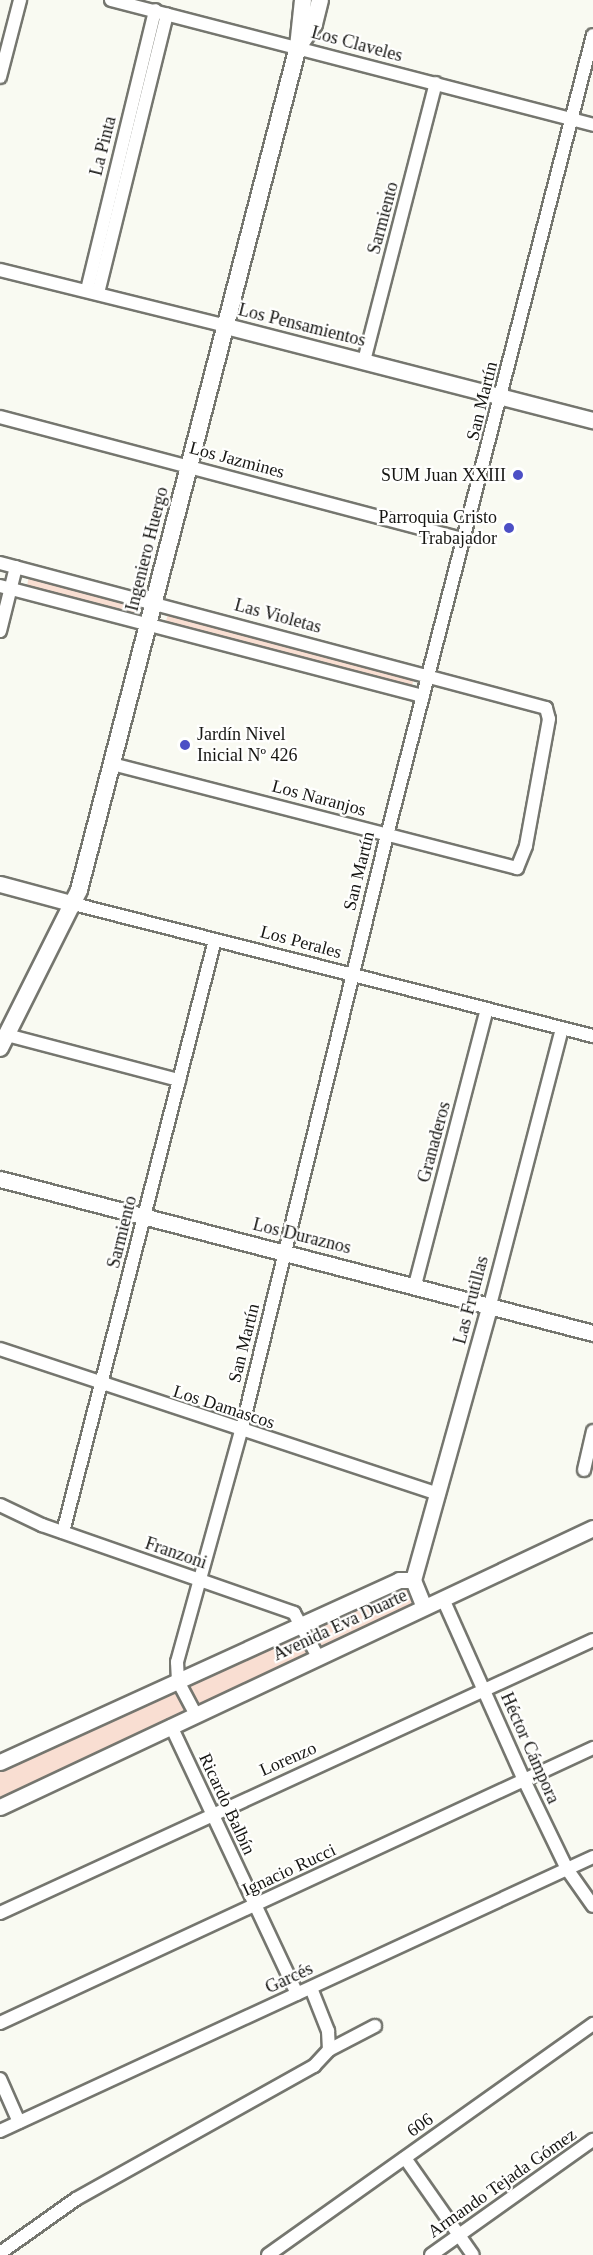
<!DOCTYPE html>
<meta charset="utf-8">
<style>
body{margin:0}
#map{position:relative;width:593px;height:2255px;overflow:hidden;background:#f9faf2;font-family:Georgia,serif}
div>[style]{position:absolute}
.green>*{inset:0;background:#f9ded2}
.roads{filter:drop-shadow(2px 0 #75766f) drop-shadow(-2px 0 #75766f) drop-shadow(0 2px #75766f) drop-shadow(0 -2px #75766f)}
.minor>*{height:12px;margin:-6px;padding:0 6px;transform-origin:6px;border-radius:6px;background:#fff}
.tertiary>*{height:15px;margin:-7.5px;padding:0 7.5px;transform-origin:7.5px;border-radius:7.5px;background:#fff}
.secondary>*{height:16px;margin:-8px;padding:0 8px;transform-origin:8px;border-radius:8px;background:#fff}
.dots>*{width:16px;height:16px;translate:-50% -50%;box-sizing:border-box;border:3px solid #fffffe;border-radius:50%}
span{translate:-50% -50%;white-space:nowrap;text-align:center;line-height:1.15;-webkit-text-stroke:4.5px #fffffe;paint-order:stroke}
.street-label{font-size:18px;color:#161613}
.poi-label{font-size:18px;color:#161613}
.right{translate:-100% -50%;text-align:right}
.left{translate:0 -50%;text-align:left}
</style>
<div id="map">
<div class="green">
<div style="clip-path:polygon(29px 575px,140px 603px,138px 613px,27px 586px)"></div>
<div style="clip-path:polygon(169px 611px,415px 674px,412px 686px,165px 624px)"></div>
<div style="clip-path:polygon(405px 1578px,424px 1607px,0 1807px,0 1762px)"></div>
</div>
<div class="roads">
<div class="minor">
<div style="left:111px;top:0;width:498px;rotate:14.5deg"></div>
<div style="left:0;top:77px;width:80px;rotate:-75.4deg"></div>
<div style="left:0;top:270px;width:233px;rotate:13.9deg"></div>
<div style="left:87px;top:290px;width:288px;rotate:-76.3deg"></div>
<div style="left:98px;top:293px;width:287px;rotate:-76.1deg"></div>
<div style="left:364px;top:361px;width:287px;rotate:-75.5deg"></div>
<div style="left:0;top:417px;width:481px;rotate:14.8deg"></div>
<div style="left:0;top:563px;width:565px;rotate:14.87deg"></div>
<div style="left:546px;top:708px;width:11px;rotate:75deg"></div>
<div style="left:549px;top:719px;width:129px;rotate:100.3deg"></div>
<div style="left:526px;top:846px;width:24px;rotate:112deg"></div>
<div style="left:517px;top:868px;width:417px;rotate:-165.6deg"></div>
<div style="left:0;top:586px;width:437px;rotate:14.6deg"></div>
<div style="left:0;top:631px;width:66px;rotate:-76deg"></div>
<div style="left:74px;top:904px;width:536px;rotate:14.27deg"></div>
<div style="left:7px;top:1035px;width:178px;rotate:14.7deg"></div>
<div style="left:415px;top:1285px;width:285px;rotate:-75.4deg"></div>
<div style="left:490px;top:1305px;width:286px;rotate:-75.4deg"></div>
<div style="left:0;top:1349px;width:462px;rotate:18.3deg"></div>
<div style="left:584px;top:1470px;width:40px;rotate:-77deg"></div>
<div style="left:0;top:1505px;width:47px;rotate:25.5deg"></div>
<div style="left:42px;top:1525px;width:267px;rotate:19.2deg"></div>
<div style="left:294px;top:1613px;width:50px;rotate:61.4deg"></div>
<div style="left:63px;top:1532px;width:611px;rotate:-75.6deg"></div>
<div style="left:443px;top:1599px;width:198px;rotate:65.9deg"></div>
<div style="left:524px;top:1780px;width:99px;rotate:64.2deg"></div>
<div style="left:567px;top:1869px;width:45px;rotate:54.9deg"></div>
<div style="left:196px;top:1715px;width:38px;rotate:-118deg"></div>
<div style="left:178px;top:1681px;width:19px;rotate:-93deg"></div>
<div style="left:177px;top:1662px;width:239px;rotate:-74.5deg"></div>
<div style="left:241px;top:1432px;width:615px;rotate:-76.26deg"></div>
<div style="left:387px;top:835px;width:826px;rotate:-75.56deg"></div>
<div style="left:171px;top:1726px;width:296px;rotate:64.8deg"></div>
<div style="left:0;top:1913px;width:653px;rotate:-24.72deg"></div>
<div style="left:0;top:2023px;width:654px;rotate:-24.88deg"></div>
<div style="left:329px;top:2050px;width:52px;rotate:-27.6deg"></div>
<div style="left:0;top:2079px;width:47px;rotate:66.2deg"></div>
<div style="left:0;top:2131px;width:653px;rotate:-24.8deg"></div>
<div style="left:405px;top:2158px;width:118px;rotate:55deg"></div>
<div style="left:0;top:2253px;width:93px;rotate:-35.4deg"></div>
<div style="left:76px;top:2199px;width:273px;rotate:-29.2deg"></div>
<div style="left:314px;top:2066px;width:22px;rotate:-47deg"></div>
<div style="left:329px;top:2050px;width:19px;rotate:-93deg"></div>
<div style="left:328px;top:2031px;width:46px;rotate:-111.6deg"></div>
<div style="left:268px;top:2255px;width:399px;rotate:-35.4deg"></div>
<div style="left:431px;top:2255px;width:199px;rotate:-35.4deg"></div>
</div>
<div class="tertiary">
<div style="left:226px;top:326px;width:379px;rotate:14.4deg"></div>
<div style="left:0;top:884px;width:77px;rotate:15.1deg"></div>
<div style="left:0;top:1179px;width:613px;rotate:14.56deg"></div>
<div style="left:413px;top:1580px;width:286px;rotate:-74.4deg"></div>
<div style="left:0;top:1762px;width:439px;rotate:-24.5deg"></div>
<div style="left:399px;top:1580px;width:14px"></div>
<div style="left:413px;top:1580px;width:29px;rotate:68deg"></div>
<div style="left:0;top:1807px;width:655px;rotate:-25.2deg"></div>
</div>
<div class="secondary">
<div style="left:298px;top:47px;width:28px;rotate:-55deg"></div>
<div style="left:314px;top:24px;width:25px;rotate:-76deg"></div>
<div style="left:0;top:1048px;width:177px;rotate:-63.4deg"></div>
<div style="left:79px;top:890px;width:871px;rotate:-75.44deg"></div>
<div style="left:298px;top:47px;width:47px;rotate:-83.9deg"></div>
</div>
</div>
<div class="dots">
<div style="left:518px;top:475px;background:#4c4fc5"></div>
<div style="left:509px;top:528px;background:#4c4fc5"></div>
<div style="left:185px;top:745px;background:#4c4fc5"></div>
</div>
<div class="street-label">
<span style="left:357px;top:44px;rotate:15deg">Los Claveles</span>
<span style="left:103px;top:146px;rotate:-76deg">La Pinta</span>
<span style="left:383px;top:218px;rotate:-75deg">Sarmiento</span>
<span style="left:302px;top:325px;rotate:14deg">Los Pensamientos</span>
<span style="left:482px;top:401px;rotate:-76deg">San Martín</span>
<span style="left:237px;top:460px;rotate:15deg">Los Jazmines</span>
<span style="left:147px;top:549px;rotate:-76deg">Ingeniero Huergo</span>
<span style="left:278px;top:616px;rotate:15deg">Las Violetas</span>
<span style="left:319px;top:798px;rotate:15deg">Los Naranjos</span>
<span style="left:359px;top:871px;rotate:-76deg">San Martín</span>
<span style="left:301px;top:942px;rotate:15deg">Los Perales</span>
<span style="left:434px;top:1142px;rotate:-75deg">Granaderos</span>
<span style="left:122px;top:1232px;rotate:-76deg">Sarmiento</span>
<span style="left:302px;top:1236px;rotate:14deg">Los Duraznos</span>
<span style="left:471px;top:1300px;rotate:-75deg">Las Frutillas</span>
<span style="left:244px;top:1343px;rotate:-76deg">San Martín</span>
<span style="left:224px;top:1407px;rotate:18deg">Los Damascos</span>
<span style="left:176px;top:1553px;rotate:19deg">Franzoni</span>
<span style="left:340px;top:1625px;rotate:-25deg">Avenida Eva Duarte</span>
<span style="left:530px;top:1748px;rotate:66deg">Héctor Cámpora</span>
<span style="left:288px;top:1759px;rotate:-24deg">Lorenzo</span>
<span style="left:227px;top:1804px;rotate:65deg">Ricardo Balbín</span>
<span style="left:289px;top:1870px;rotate:-25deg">Ignacio Rucci</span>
<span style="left:289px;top:1978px;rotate:-25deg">Garcés</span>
<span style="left:420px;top:2125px;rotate:-35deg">606</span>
<span style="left:502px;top:2183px;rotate:-35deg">Armando Tejada Gómez</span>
</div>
<div class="poi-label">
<span class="right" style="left:506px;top:475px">SUM Juan XXIII</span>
<span class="right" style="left:497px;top:528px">Parroquia Cristo<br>Trabajador</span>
<span class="left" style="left:197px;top:745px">Jardín Nivel<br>Inicial Nº 426</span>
</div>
</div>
